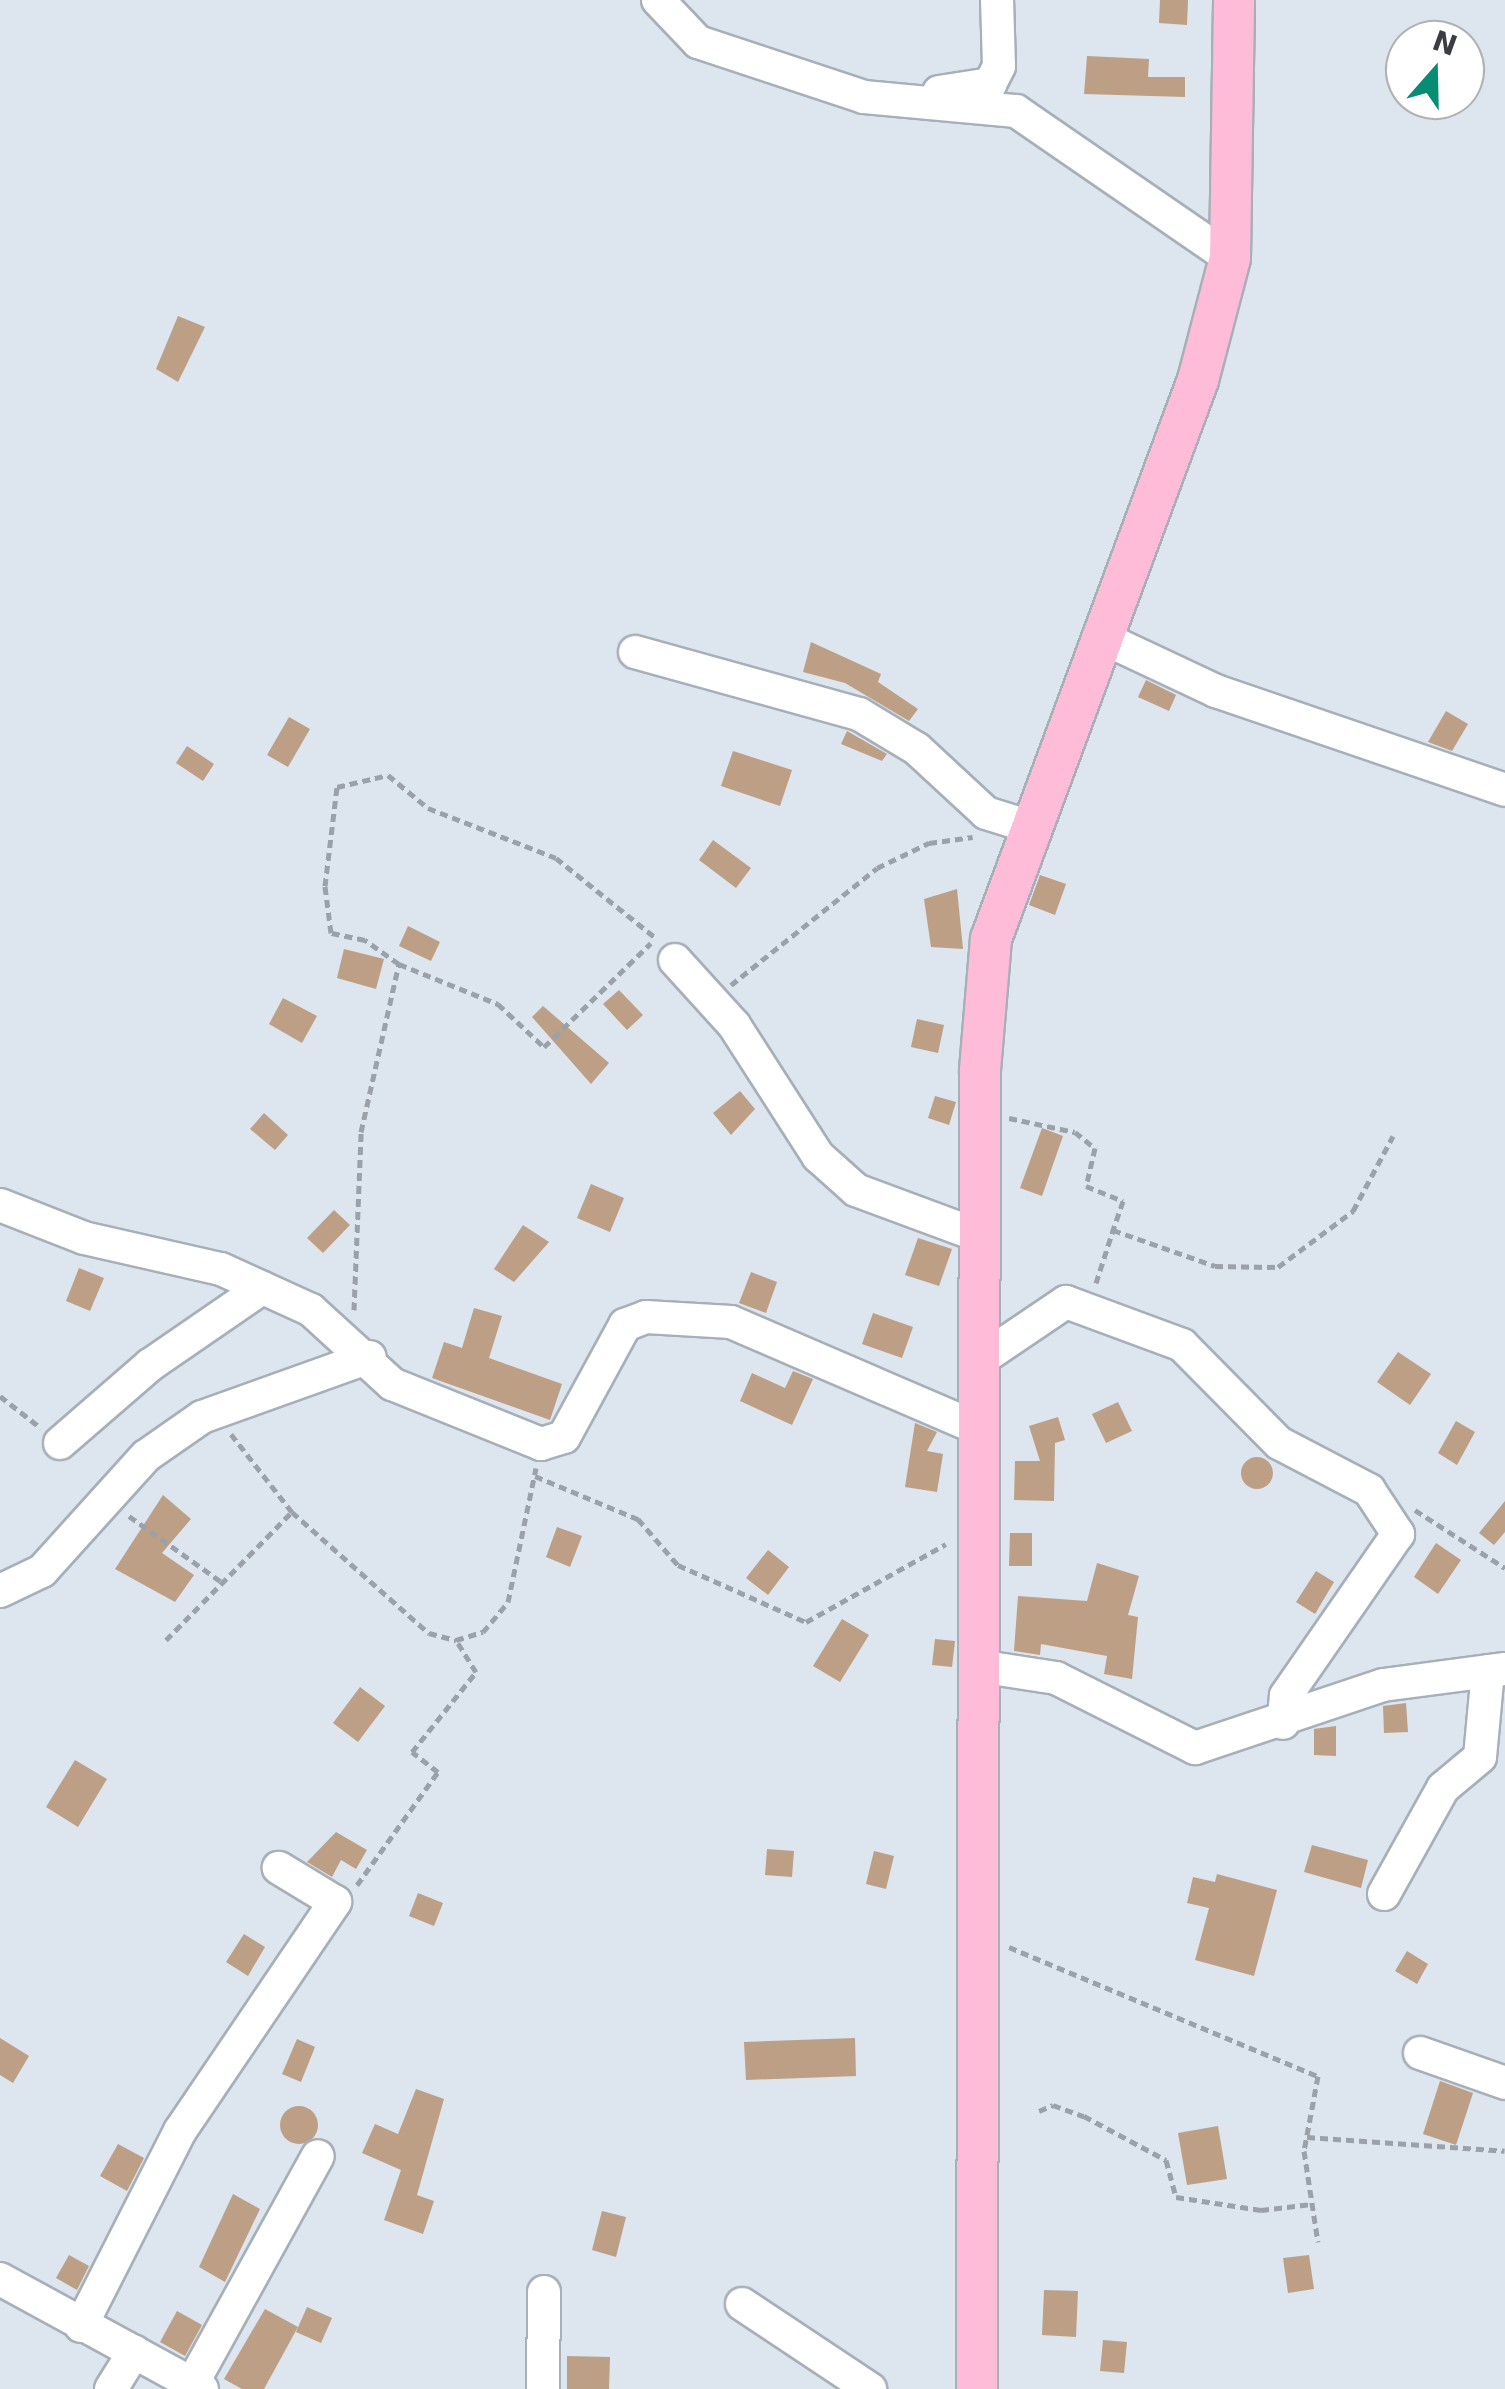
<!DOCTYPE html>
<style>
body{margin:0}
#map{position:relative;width:1505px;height:2389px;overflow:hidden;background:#dde5ef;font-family:"DejaVu Sans",sans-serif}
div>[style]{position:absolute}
.building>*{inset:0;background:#bc9f85}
.round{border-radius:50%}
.path>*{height:5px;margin-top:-2.5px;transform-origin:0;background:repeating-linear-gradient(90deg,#9ba1a9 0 8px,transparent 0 13px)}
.roads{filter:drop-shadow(2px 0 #a7afb8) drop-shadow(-2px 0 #a7afb8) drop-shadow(0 2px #a7afb8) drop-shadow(0 -2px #a7afb8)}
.minor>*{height:32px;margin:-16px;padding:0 16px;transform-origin:16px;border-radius:16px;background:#fff}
.major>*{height:40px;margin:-20px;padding:0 20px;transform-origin:20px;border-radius:20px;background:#ffbcd9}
span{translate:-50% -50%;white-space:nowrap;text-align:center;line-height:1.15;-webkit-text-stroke:8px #fff;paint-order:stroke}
.north{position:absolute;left:1385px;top:20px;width:100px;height:100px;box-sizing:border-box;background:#fff;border:2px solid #b0b1b3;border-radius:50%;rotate:20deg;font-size:28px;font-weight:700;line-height:40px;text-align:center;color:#3a3d41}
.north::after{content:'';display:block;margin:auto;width:35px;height:45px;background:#078d74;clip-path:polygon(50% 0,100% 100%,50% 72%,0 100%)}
</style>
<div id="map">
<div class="building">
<div style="clip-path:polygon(1160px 0,1188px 0,1187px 25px,1159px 23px)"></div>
<div style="clip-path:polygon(1087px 56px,1149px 59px,1148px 77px,1185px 77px,1185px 97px,1084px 94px)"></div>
<div style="clip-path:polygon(178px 316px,205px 327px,178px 382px,156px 369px)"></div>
<div style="clip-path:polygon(811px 642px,881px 674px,878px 682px,918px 709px,909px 721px,845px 683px,803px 672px)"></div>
<div style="clip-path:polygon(1146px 680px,1176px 695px,1169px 711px,1138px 697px)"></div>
<div style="clip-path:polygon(1446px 711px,1468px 724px,1452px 751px,1428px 742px)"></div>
<div style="clip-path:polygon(289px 717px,310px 729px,288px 767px,267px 755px)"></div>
<div style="clip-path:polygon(847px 731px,887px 754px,882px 761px,841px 744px)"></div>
<div style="clip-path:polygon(187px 746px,214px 764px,203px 781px,176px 763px)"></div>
<div style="clip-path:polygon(733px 751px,792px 770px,780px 806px,721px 786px)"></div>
<div style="clip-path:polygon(713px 840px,751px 868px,736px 888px,699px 860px)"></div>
<div style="clip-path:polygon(1040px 875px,1066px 884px,1055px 915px,1029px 905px)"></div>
<div style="clip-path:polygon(957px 889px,963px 949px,931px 947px,924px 899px)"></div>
<div style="clip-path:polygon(408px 926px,440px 942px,431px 961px,399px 946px)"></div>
<div style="clip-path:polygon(344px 949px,384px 959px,376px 989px,337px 978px)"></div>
<div style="clip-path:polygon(619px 990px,643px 1015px,627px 1030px,603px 1004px)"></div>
<div style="clip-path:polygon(283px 998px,317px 1016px,302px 1043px,269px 1024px)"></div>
<div style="clip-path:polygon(543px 1006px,609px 1063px,591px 1084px,532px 1017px)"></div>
<div style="clip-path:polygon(917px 1019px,944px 1025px,938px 1053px,911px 1047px)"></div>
<div style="clip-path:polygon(740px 1091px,755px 1109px,731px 1135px,713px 1113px)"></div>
<div style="clip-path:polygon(935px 1096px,956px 1102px,949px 1125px,928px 1118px)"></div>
<div style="clip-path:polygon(264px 1113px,288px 1135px,275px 1150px,250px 1129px)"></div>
<div style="clip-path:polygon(1042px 1128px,1063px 1136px,1042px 1196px,1020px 1188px)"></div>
<div style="clip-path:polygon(591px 1184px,624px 1198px,610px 1232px,577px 1218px)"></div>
<div style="clip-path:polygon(334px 1210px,350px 1225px,323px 1253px,307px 1238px)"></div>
<div style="clip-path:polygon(523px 1225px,549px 1242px,514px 1282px,494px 1269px)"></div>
<div style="clip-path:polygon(918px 1238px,952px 1249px,939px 1286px,905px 1275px)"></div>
<div style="clip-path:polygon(79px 1268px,104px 1278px,90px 1311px,66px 1301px)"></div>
<div style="clip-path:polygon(751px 1272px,777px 1282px,766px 1313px,739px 1303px)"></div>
<div style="clip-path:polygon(474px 1308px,502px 1316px,489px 1358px,562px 1384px,550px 1420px,432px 1378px,444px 1342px,462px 1348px)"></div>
<div style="clip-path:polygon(873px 1313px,913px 1327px,902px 1358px,862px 1344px)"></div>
<div style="clip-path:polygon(1398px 1352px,1431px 1374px,1410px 1405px,1377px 1382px)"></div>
<div style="clip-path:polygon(793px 1371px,813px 1379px,792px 1425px,740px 1401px,752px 1373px,785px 1388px)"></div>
<div style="clip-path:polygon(1118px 1402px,1132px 1431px,1106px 1443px,1092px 1414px)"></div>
<div style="clip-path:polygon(1058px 1417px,1065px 1440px,1055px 1443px,1054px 1501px,1014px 1500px,1015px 1461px,1040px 1461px,1029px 1426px)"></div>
<div style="clip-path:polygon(1456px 1421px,1475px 1432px,1457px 1465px,1438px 1453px)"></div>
<div style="clip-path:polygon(915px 1423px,937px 1432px,927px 1451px,943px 1454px,937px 1492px,905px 1487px)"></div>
<div class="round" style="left:1241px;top:1457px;width:32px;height:32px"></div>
<div style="clip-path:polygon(163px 1495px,191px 1519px,162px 1553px,194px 1575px,175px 1602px,115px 1569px)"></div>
<div style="clip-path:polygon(1505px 1501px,1505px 1532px,1494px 1545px,1479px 1533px)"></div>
<div style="clip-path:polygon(557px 1527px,582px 1536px,570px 1567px,546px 1557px)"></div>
<div style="clip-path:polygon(1010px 1533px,1032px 1533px,1032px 1566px,1009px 1566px)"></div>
<div style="clip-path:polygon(1436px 1543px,1461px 1560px,1438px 1594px,1414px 1577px)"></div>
<div style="clip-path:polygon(768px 1550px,789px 1567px,768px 1595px,746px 1578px)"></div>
<div style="clip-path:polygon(1097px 1563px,1139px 1576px,1128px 1615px,1138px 1617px,1132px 1679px,1104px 1674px,1107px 1656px,1041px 1644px,1040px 1655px,1014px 1651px,1018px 1596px,1087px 1601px)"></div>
<div style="clip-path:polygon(1316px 1571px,1334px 1582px,1315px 1614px,1296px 1602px)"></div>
<div style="clip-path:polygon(842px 1619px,869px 1635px,840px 1682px,813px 1666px)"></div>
<div style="clip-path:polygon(935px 1639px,955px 1641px,952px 1667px,932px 1665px)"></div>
<div style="clip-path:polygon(360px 1687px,385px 1706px,358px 1742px,333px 1723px)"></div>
<div style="clip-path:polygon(1406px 1703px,1408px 1732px,1384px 1733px,1383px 1706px)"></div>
<div style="clip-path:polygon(1336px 1726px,1336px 1756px,1314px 1755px,1314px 1729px)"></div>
<div style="clip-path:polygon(75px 1760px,107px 1779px,78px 1827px,46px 1807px)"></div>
<div style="clip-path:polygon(336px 1832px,367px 1850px,356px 1869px,341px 1860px,332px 1877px,307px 1862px)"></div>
<div style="clip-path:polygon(1312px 1845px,1368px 1860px,1361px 1888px,1304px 1872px)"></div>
<div style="clip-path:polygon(767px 1849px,794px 1851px,792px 1877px,765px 1875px)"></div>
<div style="clip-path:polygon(874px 1851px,894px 1856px,886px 1889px,866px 1884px)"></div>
<div style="clip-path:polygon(1217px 1874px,1277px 1890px,1254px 1976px,1195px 1960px,1209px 1908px,1187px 1903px,1193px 1877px,1215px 1882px)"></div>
<div style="clip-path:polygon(418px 1893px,443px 1903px,434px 1926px,409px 1916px)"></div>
<div style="clip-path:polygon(244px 1934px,265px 1947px,248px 1976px,226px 1962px)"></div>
<div style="clip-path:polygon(1407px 1951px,1428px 1964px,1417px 1984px,1395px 1971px)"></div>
<div style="clip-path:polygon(0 2038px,29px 2056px,13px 2083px,0 2075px)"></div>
<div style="clip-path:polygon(855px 2038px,856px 2076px,746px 2080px,744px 2042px)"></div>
<div style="clip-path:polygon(297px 2039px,315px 2047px,301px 2082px,282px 2074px)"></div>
<div style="clip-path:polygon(1440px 2081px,1473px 2093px,1456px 2145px,1423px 2134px)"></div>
<div style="clip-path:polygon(416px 2089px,444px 2099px,417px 2195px,434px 2201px,423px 2234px,384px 2220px,401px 2170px,362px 2153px,375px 2124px,398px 2134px)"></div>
<div class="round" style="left:280px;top:2106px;width:38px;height:38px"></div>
<div style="clip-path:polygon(1218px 2126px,1227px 2179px,1187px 2185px,1178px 2133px)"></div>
<div style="clip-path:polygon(118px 2144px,144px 2158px,127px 2191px,100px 2176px)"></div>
<div style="clip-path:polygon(233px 2194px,260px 2209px,225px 2282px,199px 2267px)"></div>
<div style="clip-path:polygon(602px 2211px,626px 2217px,616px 2257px,592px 2250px)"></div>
<div style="clip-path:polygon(69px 2255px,89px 2266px,77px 2290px,56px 2278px)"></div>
<div style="clip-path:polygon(1309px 2255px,1314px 2289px,1288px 2293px,1283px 2258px)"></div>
<div style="clip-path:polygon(1044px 2290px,1078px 2291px,1076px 2337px,1042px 2335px)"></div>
<div style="clip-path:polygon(307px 2307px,332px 2318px,321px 2343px,296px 2332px)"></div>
<div style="clip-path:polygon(265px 2309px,298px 2327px,264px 2389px,242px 2389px,224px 2379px)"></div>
<div style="clip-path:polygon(177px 2311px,202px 2325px,185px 2356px,160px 2342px)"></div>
<div style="clip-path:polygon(1103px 2340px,1127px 2342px,1124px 2373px,1100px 2371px)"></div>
<div style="clip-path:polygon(567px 2356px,610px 2357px,609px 2389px,567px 2389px)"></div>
</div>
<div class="path">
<div style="left:399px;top:964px;width:42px;rotate:-144.8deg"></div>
<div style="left:365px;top:940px;width:35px;rotate:-168deg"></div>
<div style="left:331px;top:933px;width:47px;rotate:-97.3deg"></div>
<div style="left:325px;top:886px;width:100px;rotate:-83.1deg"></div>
<div style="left:337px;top:787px;width:52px;rotate:-13.2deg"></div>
<div style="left:388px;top:775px;width:52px;rotate:39.5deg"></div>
<div style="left:428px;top:808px;width:137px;rotate:21.3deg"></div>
<div style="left:556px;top:858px;width:128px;rotate:38.7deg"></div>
<div style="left:731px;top:985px;width:187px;rotate:-38.7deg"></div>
<div style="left:877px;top:868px;width:58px;rotate:-25.7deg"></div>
<div style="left:929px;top:843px;width:44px;rotate:-7.8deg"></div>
<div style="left:1009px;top:1118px;width:67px;rotate:12deg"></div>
<div style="left:1075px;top:1132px;width:26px;rotate:39deg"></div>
<div style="left:1095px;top:1148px;width:39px;rotate:103deg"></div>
<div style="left:1086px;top:1186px;width:40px;rotate:22deg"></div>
<div style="left:1123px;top:1201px;width:31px;rotate:109deg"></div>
<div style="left:1096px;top:1283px;width:56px;rotate:-72.2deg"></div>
<div style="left:1113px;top:1230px;width:108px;rotate:19.4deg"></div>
<div style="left:1215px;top:1266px;width:63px;rotate:0.9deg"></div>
<div style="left:1278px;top:1267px;width:94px;rotate:-36.7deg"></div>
<div style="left:1353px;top:1211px;width:85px;rotate:-61.9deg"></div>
<div style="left:354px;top:1310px;width:178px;rotate:-87.7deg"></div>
<div style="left:361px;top:1132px;width:172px;rotate:-77.3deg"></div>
<div style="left:399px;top:964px;width:107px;rotate:22deg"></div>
<div style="left:498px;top:1004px;width:63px;rotate:43.1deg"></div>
<div style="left:544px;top:1047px;width:149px;rotate:-44.2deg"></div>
<div style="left:0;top:1396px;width:52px;rotate:38deg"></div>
<div style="left:231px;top:1434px;width:99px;rotate:52deg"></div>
<div style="left:292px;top:1512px;width:183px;rotate:41.5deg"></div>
<div style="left:429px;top:1633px;width:28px;rotate:15deg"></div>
<div style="left:456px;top:1640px;width:28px;rotate:-17deg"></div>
<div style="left:483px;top:1632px;width:39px;rotate:-50deg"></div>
<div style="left:508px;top:1602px;width:137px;rotate:-78.2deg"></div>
<div style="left:535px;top:1476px;width:112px;rotate:22.7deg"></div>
<div style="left:638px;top:1519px;width:61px;rotate:49deg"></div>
<div style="left:678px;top:1565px;width:140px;rotate:24deg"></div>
<div style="left:806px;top:1622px;width:160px;rotate:-29.1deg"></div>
<div style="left:1415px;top:1510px;width:107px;rotate:32.8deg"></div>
<div style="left:129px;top:1516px;width:112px;rotate:35.5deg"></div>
<div style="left:166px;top:1640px;width:180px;rotate:-45.5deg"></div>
<div style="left:357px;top:1885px;width:139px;rotate:-54.4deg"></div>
<div style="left:438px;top:1772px;width:33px;rotate:-142deg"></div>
<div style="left:412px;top:1752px;width:102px;rotate:-51.3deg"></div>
<div style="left:476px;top:1672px;width:38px;rotate:-122deg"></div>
<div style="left:1009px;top:1947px;width:335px;rotate:22.7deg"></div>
<div style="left:1318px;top:2076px;width:76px;rotate:100.6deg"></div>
<div style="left:1304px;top:2151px;width:92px;rotate:81.3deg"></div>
<div style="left:1039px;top:2111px;width:15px;rotate:-23deg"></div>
<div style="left:1053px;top:2105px;width:33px;rotate:20deg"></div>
<div style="left:1084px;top:2116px;width:93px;rotate:28.2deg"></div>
<div style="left:1166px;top:2160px;width:38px;rotate:75deg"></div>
<div style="left:1176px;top:2197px;width:86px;rotate:8.7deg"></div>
<div style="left:1261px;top:2210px;width:51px;rotate:-6.7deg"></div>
<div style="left:1307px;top:2137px;width:198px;rotate:4deg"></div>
</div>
<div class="roads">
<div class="minor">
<div style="left:658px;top:0;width:58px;rotate:46.4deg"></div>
<div style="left:698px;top:42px;width:175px;rotate:18.3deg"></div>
<div style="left:864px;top:97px;width:153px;rotate:5.3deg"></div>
<div style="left:1016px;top:111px;width:260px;rotate:34.5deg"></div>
<div style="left:939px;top:92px;width:52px;rotate:-8.9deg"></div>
<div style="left:990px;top:84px;width:20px;rotate:-63deg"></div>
<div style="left:999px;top:66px;width:66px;rotate:-91.7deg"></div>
<div style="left:1099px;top:636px;width:129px;rotate:25.2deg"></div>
<div style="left:1216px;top:691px;width:305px;rotate:18.9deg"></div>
<div style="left:635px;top:652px;width:232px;rotate:15.5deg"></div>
<div style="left:859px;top:714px;width:68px;rotate:31.1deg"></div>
<div style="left:917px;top:749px;width:94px;rotate:42.8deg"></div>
<div style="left:986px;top:813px;width:47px;rotate:17.3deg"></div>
<div style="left:675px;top:960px;width:88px;rotate:47.8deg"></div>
<div style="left:734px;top:1025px;width:156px;rotate:57.3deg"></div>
<div style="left:818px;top:1156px;width:51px;rotate:41.8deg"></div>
<div style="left:856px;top:1190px;width:132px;rotate:20.4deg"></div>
<div style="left:0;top:1205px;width:90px;rotate:21.4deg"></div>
<div style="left:84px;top:1238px;width:140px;rotate:12.8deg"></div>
<div style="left:221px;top:1269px;width:99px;rotate:24.5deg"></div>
<div style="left:311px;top:1310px;width:110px;rotate:42.4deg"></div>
<div style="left:392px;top:1384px;width:161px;rotate:21.9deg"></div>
<div style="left:541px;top:1444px;width:24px;rotate:-17deg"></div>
<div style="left:564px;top:1437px;width:128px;rotate:-61.4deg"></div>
<div style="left:625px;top:1325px;width:22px;rotate:-21deg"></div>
<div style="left:646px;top:1317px;width:85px;rotate:3.4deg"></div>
<div style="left:731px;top:1322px;width:270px;rotate:23.3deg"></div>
<div style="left:980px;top:1360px;width:104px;rotate:-34deg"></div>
<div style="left:1066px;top:1302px;width:124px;rotate:20.3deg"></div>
<div style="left:1182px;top:1345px;width:138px;rotate:45.3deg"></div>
<div style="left:1279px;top:1443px;width:102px;rotate:27.6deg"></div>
<div style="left:1369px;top:1490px;width:53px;rotate:56.6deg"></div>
<div style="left:1398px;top:1534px;width:197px;rotate:124.7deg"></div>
<div style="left:1286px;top:1696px;width:27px;rotate:96deg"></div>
<div style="left:60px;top:1443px;width:119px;rotate:-40.9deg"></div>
<div style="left:150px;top:1365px;width:136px;rotate:-34.5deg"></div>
<div style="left:0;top:1591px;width:47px;rotate:-25.5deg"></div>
<div style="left:42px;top:1571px;width:155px;rotate:-47.9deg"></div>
<div style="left:146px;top:1456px;width:68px;rotate:-34.9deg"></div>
<div style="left:202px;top:1417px;width:178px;rotate:-19.7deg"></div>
<div style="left:978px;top:1666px;width:79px;rotate:8.7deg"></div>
<div style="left:1056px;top:1678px;width:156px;rotate:26.7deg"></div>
<div style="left:1195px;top:1748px;width:198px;rotate:-18.5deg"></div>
<div style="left:1383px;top:1685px;width:123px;rotate:-7.5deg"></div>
<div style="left:1384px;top:1894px;width:121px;rotate:-60.9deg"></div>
<div style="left:1443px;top:1788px;width:48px;rotate:-40deg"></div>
<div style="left:1480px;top:1757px;width:86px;rotate:-84.7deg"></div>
<div style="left:1420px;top:2053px;width:90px;rotate:19.4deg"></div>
<div style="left:0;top:2279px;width:230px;rotate:28.6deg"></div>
<div style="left:742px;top:2304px;width:154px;rotate:33.6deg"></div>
<div style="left:81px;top:2326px;width:219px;rotate:-63.1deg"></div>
<div style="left:180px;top:2131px;width:277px;rotate:-55.9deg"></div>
<div style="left:335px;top:1902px;width:66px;rotate:-148.7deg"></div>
<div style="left:192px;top:2384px;width:260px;rotate:-61.1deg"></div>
<div style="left:111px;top:2389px;width:44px;rotate:-58.1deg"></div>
<div style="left:543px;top:2389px;width:97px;rotate:-89.4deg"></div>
</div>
<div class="major">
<div style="left:977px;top:2389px;width:1319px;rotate:-89.87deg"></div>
<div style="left:980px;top:1070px;width:131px;rotate:-85.2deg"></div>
<div style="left:991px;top:939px;width:596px;rotate:-69.68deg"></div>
<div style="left:1198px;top:380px;width:126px;rotate:-75.3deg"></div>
<div style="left:1230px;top:258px;width:258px;rotate:-89.1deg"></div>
</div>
</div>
<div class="north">N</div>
</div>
